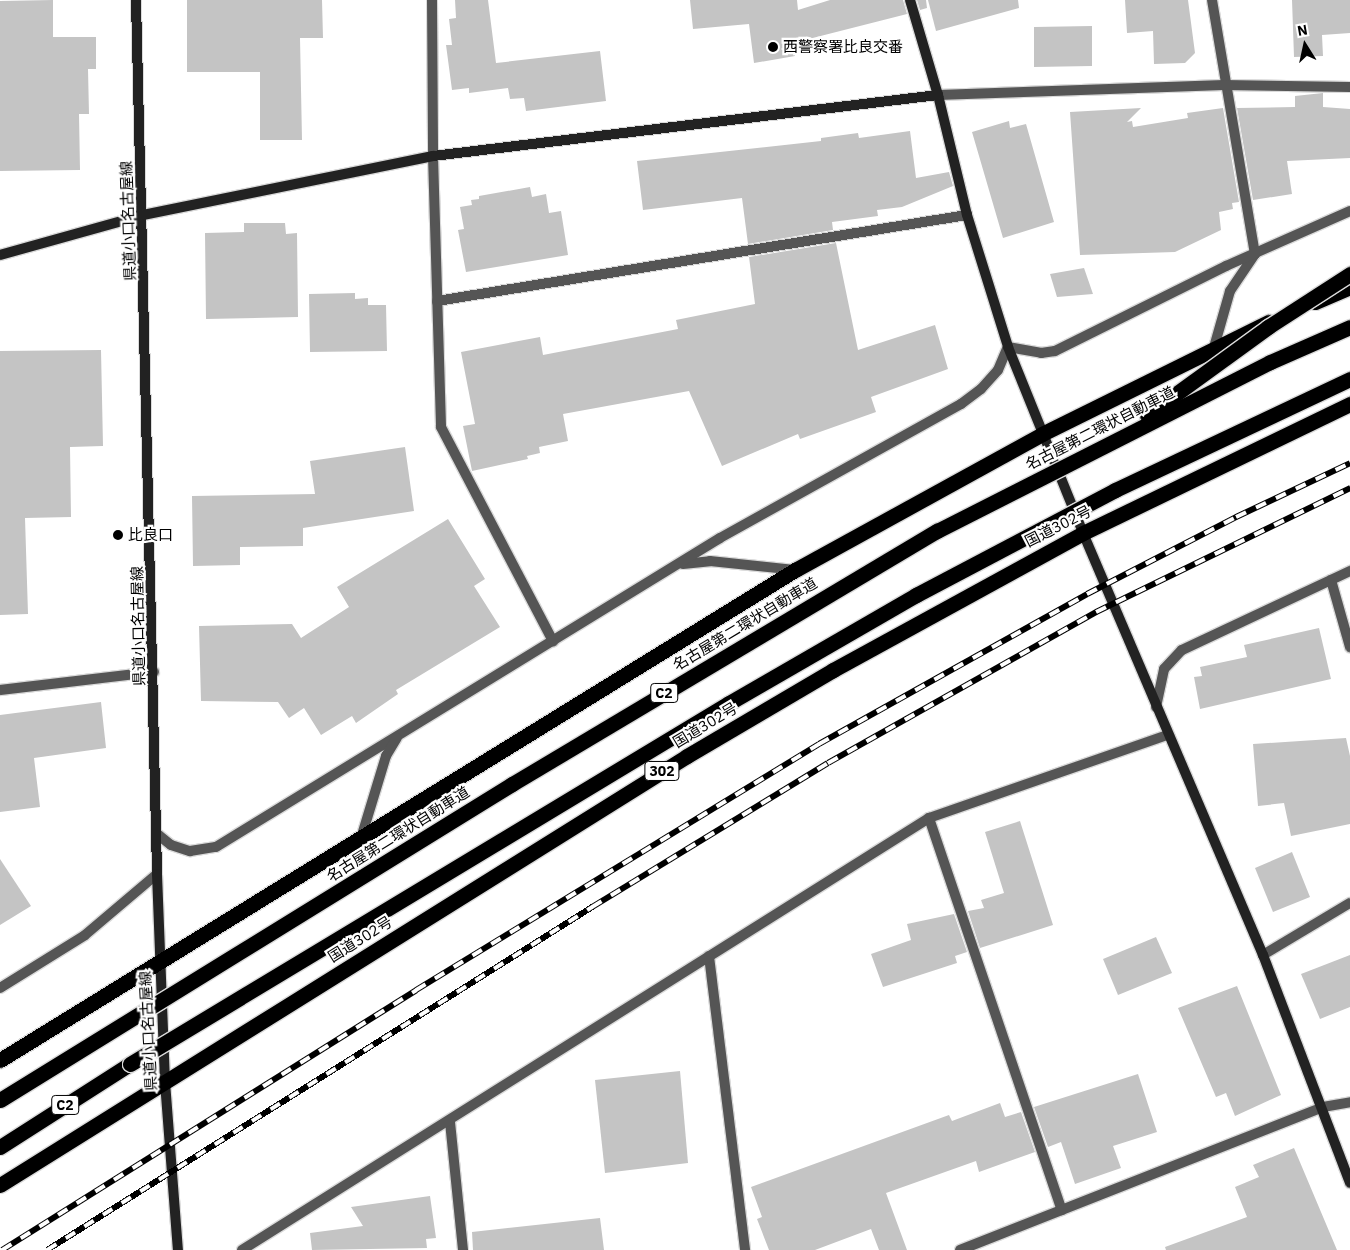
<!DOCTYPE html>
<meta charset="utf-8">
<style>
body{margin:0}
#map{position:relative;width:1350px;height:1250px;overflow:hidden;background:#fff;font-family:"IBM Plex Sans","Noto Sans JP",sans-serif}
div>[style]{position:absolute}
.building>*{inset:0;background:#c4c4c4}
.roads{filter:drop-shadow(1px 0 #dbdbdb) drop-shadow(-1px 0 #dbdbdb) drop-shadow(0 1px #dbdbdb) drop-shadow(0 -1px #dbdbdb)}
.street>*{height:10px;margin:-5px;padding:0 5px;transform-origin:5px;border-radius:5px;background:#555}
.secondary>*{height:10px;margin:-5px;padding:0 5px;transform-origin:5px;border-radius:5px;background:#222}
.highway>*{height:15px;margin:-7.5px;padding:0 7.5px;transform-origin:7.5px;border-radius:7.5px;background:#000}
.rail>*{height:5.5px;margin-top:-2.75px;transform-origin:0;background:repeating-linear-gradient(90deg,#fff 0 11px,#000 0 22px);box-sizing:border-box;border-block:1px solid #000}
.bridges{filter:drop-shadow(1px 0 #dbdbdb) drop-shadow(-1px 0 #dbdbdb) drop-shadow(0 1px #dbdbdb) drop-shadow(0 -1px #dbdbdb)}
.highway-bridge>*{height:15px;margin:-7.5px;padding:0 7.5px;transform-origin:7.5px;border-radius:7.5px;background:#000}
.dots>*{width:14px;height:14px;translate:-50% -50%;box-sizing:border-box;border:2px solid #fff;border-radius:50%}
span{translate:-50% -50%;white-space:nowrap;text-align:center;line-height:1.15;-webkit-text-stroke:4.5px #fff;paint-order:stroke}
.shield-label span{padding:1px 4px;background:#fff;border:1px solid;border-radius:4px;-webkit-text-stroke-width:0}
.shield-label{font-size:14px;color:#000;font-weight:700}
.poi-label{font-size:15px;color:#000}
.left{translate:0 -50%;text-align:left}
.street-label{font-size:15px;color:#000}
.north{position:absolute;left:1280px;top:20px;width:50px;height:50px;-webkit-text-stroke:4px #fff;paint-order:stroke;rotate:350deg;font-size:14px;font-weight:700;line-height:20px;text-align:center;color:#000}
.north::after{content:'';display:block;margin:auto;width:18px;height:22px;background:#000;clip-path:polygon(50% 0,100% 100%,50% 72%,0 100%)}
</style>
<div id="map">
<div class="building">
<div style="clip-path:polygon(53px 0,53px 37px,96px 37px,96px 69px,88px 69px,89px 114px,79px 114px,80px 170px,0 171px,0 1px)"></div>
<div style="clip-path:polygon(187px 0,322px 0,323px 38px,300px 38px,302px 140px,260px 140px,260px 72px,187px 72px)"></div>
<div style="clip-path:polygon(455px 0,488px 0,496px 63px,600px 51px,606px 101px,526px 111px,524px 98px,510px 99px,508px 88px,469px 93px,469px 88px,452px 90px,446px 45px,452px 45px,449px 19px,456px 18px)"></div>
<div style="clip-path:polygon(690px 0,797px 0,798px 10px,830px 0,903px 0,907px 14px,793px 43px,795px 56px,754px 63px,749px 24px,693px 29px)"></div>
<div style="clip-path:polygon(917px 0,926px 0,927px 8px,920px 10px)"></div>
<div style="clip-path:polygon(928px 0,1018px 0,1019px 8px,936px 31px)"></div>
<div style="clip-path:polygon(1125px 0,1188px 0,1195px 53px,1185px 63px,1154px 64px,1153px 31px,1127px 33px)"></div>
<div style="clip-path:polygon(1292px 0,1350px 0,1350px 33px,1322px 35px,1323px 56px,1294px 57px)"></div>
<div style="clip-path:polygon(1092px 26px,1092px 66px,1034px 67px,1034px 27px)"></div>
<div style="clip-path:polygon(1323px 93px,1323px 107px,1350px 109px,1350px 158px,1287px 161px,1292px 194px,1253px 200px,1237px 108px,1295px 107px,1295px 96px)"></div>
<div style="clip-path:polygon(1141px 108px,1127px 122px,1132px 121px,1133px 127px,1188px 118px,1187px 113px,1223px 108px,1239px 202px,1232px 203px,1233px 209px,1219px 212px,1221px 230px,1175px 252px,1080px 255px,1070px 112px)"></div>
<div style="clip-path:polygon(1009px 121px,1010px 128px,1026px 124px,1054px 222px,1003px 238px,972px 132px)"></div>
<div style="clip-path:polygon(910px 131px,916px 178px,949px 172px,953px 186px,902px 207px,877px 210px,878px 216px,832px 222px,833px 230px,748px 244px,742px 198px,643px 210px,637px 161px,821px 141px,821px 138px,858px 133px,859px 138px)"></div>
<div style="clip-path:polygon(530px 187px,532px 197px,546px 194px,549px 213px,561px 211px,568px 255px,466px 272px,458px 230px,464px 229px,460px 207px,472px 205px,471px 200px,479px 199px,479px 196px)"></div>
<div style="clip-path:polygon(244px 223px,285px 223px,286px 234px,297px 233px,298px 317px,206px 319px,205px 233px,244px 232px)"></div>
<div style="clip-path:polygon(836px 243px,858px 350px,935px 325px,948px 369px,871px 397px,876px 412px,800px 439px,798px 434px,722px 466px,689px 391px,563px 414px,568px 441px,539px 447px,540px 453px,527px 456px,528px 459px,472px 471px,463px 426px,475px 424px,461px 352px,540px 337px,543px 355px,678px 329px,676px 320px,755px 304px,749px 257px)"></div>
<div style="clip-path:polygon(1084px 268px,1093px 294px,1057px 297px,1050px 274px)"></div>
<div style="clip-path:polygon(355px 293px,355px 299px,368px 298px,368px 305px,386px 305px,387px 351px,310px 352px,309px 294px)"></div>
<div style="clip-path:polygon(101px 350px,103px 446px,70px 447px,71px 517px,25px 518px,28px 614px,0 615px,0 351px)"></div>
<div style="clip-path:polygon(405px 447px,414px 511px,303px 528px,303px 546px,240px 547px,240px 565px,193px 566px,192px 496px,315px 494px,310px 461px)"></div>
<div style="clip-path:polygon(448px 519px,485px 579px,474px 586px,500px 627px,396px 690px,398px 694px,356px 723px,352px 716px,321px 735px,304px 708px,289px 718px,278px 702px,201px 701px,199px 626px,292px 624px,301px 638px,349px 607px,337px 587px)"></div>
<div style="clip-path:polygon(1319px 628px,1331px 679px,1200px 709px,1194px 677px,1202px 676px,1200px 667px,1247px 657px,1244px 645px)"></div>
<div style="clip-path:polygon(101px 702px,106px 748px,34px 758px,40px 807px,0 812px,0 715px)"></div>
<div style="clip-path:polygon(1346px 738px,1350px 756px,1350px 824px,1291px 836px,1284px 803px,1258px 806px,1253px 744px)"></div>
<div style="clip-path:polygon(1020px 821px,1053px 925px,980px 948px,968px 911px,984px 908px,981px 900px,1004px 893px,985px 832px)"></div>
<div style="clip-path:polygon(1292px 852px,1310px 897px,1273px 912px,1255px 868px)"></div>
<div style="clip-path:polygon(0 859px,31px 906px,0 925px)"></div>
<div style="clip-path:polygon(954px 914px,967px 952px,955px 956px,957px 963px,883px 987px,871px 954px,911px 940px,907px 924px)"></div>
<div style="clip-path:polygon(1156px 937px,1172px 973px,1118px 995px,1103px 959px)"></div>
<div style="clip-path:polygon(1350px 955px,1350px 1007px,1320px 1019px,1301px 974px)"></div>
<div style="clip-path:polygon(1237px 986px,1281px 1095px,1235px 1116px,1226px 1093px,1216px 1097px,1178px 1008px)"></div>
<div style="clip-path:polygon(680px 1071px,688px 1163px,605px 1173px,595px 1080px)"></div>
<div style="clip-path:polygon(1138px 1074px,1157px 1132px,1113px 1146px,1121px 1168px,1075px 1184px,1061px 1142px,1048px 1147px,1034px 1107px)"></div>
<div style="clip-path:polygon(1000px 1103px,1005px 1117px,1021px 1112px,1035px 1152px,979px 1172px,976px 1161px,886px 1193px,907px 1250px,879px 1250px,871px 1229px,815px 1250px,769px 1250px,757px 1219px,762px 1217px,751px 1187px,949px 1115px,952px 1121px)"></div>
<div style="clip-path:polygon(1294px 1148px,1337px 1250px,1166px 1250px,1165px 1247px,1247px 1217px,1235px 1187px,1259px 1177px,1253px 1165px)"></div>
<div style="clip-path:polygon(430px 1196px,436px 1238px,426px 1239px,427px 1248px,312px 1250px,310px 1233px,363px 1226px,351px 1207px)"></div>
<div style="clip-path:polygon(600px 1218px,604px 1250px,473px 1250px,472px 1232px)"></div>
</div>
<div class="roads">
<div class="street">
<div style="left:432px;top:0;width:156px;rotate:89.6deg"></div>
<div style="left:433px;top:156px;width:271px;rotate:88.3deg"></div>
<div style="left:441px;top:427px;width:242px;rotate:62.4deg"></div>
<div style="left:1212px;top:0;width:258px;rotate:80.4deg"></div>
<div style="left:1255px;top:254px;width:45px;rotate:124deg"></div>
<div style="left:1230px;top:291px;width:58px;rotate:105.9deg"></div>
<div style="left:938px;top:95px;width:286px;rotate:-2deg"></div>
<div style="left:1224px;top:85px;width:126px;rotate:0.9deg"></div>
<div style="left:437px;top:301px;width:537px;rotate:-9.22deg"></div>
<div style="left:683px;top:564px;width:27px;rotate:-6deg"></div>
<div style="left:710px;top:561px;width:85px;rotate:6deg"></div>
<div style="left:1331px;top:580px;width:70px;rotate:74.2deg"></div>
<div style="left:0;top:690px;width:155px;rotate:-6.7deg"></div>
<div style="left:1156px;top:707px;width:39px;rotate:-78deg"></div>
<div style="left:1164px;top:669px;width:26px;rotate:-47deg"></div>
<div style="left:1182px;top:650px;width:186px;rotate:-25.2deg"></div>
<div style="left:929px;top:818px;width:414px;rotate:71.3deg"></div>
<div style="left:156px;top:833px;width:19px;rotate:39deg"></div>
<div style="left:171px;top:845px;width:20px;rotate:18deg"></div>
<div style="left:190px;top:851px;width:26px;rotate:-9deg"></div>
<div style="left:216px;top:847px;width:591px;rotate:-31.51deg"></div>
<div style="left:720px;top:538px;width:276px;rotate:-29.1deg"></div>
<div style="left:961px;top:404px;width:25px;rotate:-37deg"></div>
<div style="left:981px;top:389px;width:25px;rotate:-48deg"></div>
<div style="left:998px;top:370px;width:25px;rotate:-67deg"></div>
<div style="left:1008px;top:347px;width:34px;rotate:10deg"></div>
<div style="left:1041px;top:353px;width:14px;rotate:-8deg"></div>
<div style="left:1055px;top:351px;width:191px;rotate:-26.4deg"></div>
<div style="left:1226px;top:266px;width:136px;rotate:-23.9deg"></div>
<div style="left:362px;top:835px;width:83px;rotate:-73.1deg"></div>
<div style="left:386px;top:756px;width:21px;rotate:-59deg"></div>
<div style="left:1263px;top:955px;width:101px;rotate:-30.9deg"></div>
<div style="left:709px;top:956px;width:296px;rotate:83deg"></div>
<div style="left:0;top:988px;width:100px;rotate:-31.9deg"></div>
<div style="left:85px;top:935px;width:94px;rotate:-40.3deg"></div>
<div style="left:450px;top:1122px;width:129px;rotate:84.2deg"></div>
<div style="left:242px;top:1250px;width:812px;rotate:-32.16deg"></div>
<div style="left:929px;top:818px;width:253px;rotate:-19.2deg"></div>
<div style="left:960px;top:1250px;width:390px;rotate:-21.5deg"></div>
<div style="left:1323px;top:1107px;width:27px;rotate:-10deg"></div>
</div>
<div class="secondary">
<div style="left:136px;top:0;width:874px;rotate:88.62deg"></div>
<div style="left:157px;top:874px;width:208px;rotate:87.8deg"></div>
<div style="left:165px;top:1082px;width:169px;rotate:85.6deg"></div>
<div style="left:910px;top:0;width:99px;rotate:73.6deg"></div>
<div style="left:938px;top:95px;width:123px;rotate:76.4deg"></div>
<div style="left:967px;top:215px;width:138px;rotate:72.7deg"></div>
<div style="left:1008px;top:347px;width:201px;rotate:68deg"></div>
<div style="left:1083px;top:533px;width:459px;rotate:66.9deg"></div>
<div style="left:1263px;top:955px;width:244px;rotate:69.1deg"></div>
<div style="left:0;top:255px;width:148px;rotate:-15.6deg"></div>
<div style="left:143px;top:215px;width:296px;rotate:-11.5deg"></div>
<div style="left:433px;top:156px;width:509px;rotate:-6.89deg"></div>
</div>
<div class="highway">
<div style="left:1315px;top:302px;width:38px;rotate:-23deg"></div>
<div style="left:0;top:1060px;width:934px;rotate:-31.65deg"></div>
<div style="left:795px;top:570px;width:282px;rotate:-28.8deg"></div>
<div style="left:1042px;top:434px;width:253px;rotate:-26.3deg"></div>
<div style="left:0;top:1147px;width:154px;rotate:-32.6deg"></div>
<div style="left:0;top:1185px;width:810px;rotate:-31.98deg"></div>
<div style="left:687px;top:756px;width:169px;rotate:-30.5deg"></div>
<div style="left:833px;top:670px;width:285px;rotate:-28.7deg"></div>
<div style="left:1083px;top:533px;width:297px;rotate:-25.8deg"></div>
</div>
</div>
<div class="rail">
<div style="left:2px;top:1250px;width:489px;rotate:-32.1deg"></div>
<div style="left:416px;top:990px;width:472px;rotate:-31.4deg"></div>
<div style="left:819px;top:744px;width:307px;rotate:-29.2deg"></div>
<div style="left:1087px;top:594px;width:168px;rotate:-27.3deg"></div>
<div style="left:1236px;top:517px;width:126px;rotate:-25.3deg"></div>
<div style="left:47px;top:1250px;width:644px;rotate:-32.18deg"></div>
<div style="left:592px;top:907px;width:276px;rotate:-31.4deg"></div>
<div style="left:828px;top:763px;width:308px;rotate:-29.4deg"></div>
<div style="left:1096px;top:612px;width:283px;rotate:-26deg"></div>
</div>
<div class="bridges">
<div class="highway-bridge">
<div style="left:1147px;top:415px;width:150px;rotate:-36deg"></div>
<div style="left:1268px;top:327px;width:98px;rotate:-32.9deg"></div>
<div style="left:130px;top:1064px;width:699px;rotate:-31.08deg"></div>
<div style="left:729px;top:703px;width:216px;rotate:-30deg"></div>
<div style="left:916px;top:595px;width:225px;rotate:-27.8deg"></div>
<div style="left:1115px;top:490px;width:260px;rotate:-25.3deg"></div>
<div style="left:0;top:1100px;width:602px;rotate:-31.68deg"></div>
<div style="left:512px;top:784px;width:495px;rotate:-30.8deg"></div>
<div style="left:937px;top:531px;width:373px;rotate:-26.9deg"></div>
<div style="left:1270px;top:362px;width:87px;rotate:-23.6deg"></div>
</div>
</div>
<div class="dots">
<div style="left:773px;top:47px;background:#000"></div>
<div style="left:118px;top:535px;background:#000"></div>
</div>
<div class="shield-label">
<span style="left:664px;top:693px">C2</span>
<span style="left:662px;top:771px">302</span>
<span style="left:65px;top:1105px">C2</span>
</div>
<div class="poi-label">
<span class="left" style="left:783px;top:47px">西警察署比良交番</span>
<span class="left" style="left:128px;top:535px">比良口</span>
</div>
<div class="street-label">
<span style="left:128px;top:221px;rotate:-92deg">県道小口名古屋線</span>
<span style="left:1100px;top:428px;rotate:-27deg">名古屋第二環状自動車道</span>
<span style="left:1058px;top:526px;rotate:-27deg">国道302号</span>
<span style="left:745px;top:624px;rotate:-31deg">名古屋第二環状自動車道</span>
<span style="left:138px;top:626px;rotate:-91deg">県道小口名古屋線</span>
<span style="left:705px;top:725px;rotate:-31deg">国道302号</span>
<span style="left:398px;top:834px;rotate:-32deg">名古屋第二環状自動車道</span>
<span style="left:360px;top:939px;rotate:-32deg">国道302号</span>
<span style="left:148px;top:1031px;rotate:-93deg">県道小口名古屋線</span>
</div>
<div class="north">N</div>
</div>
